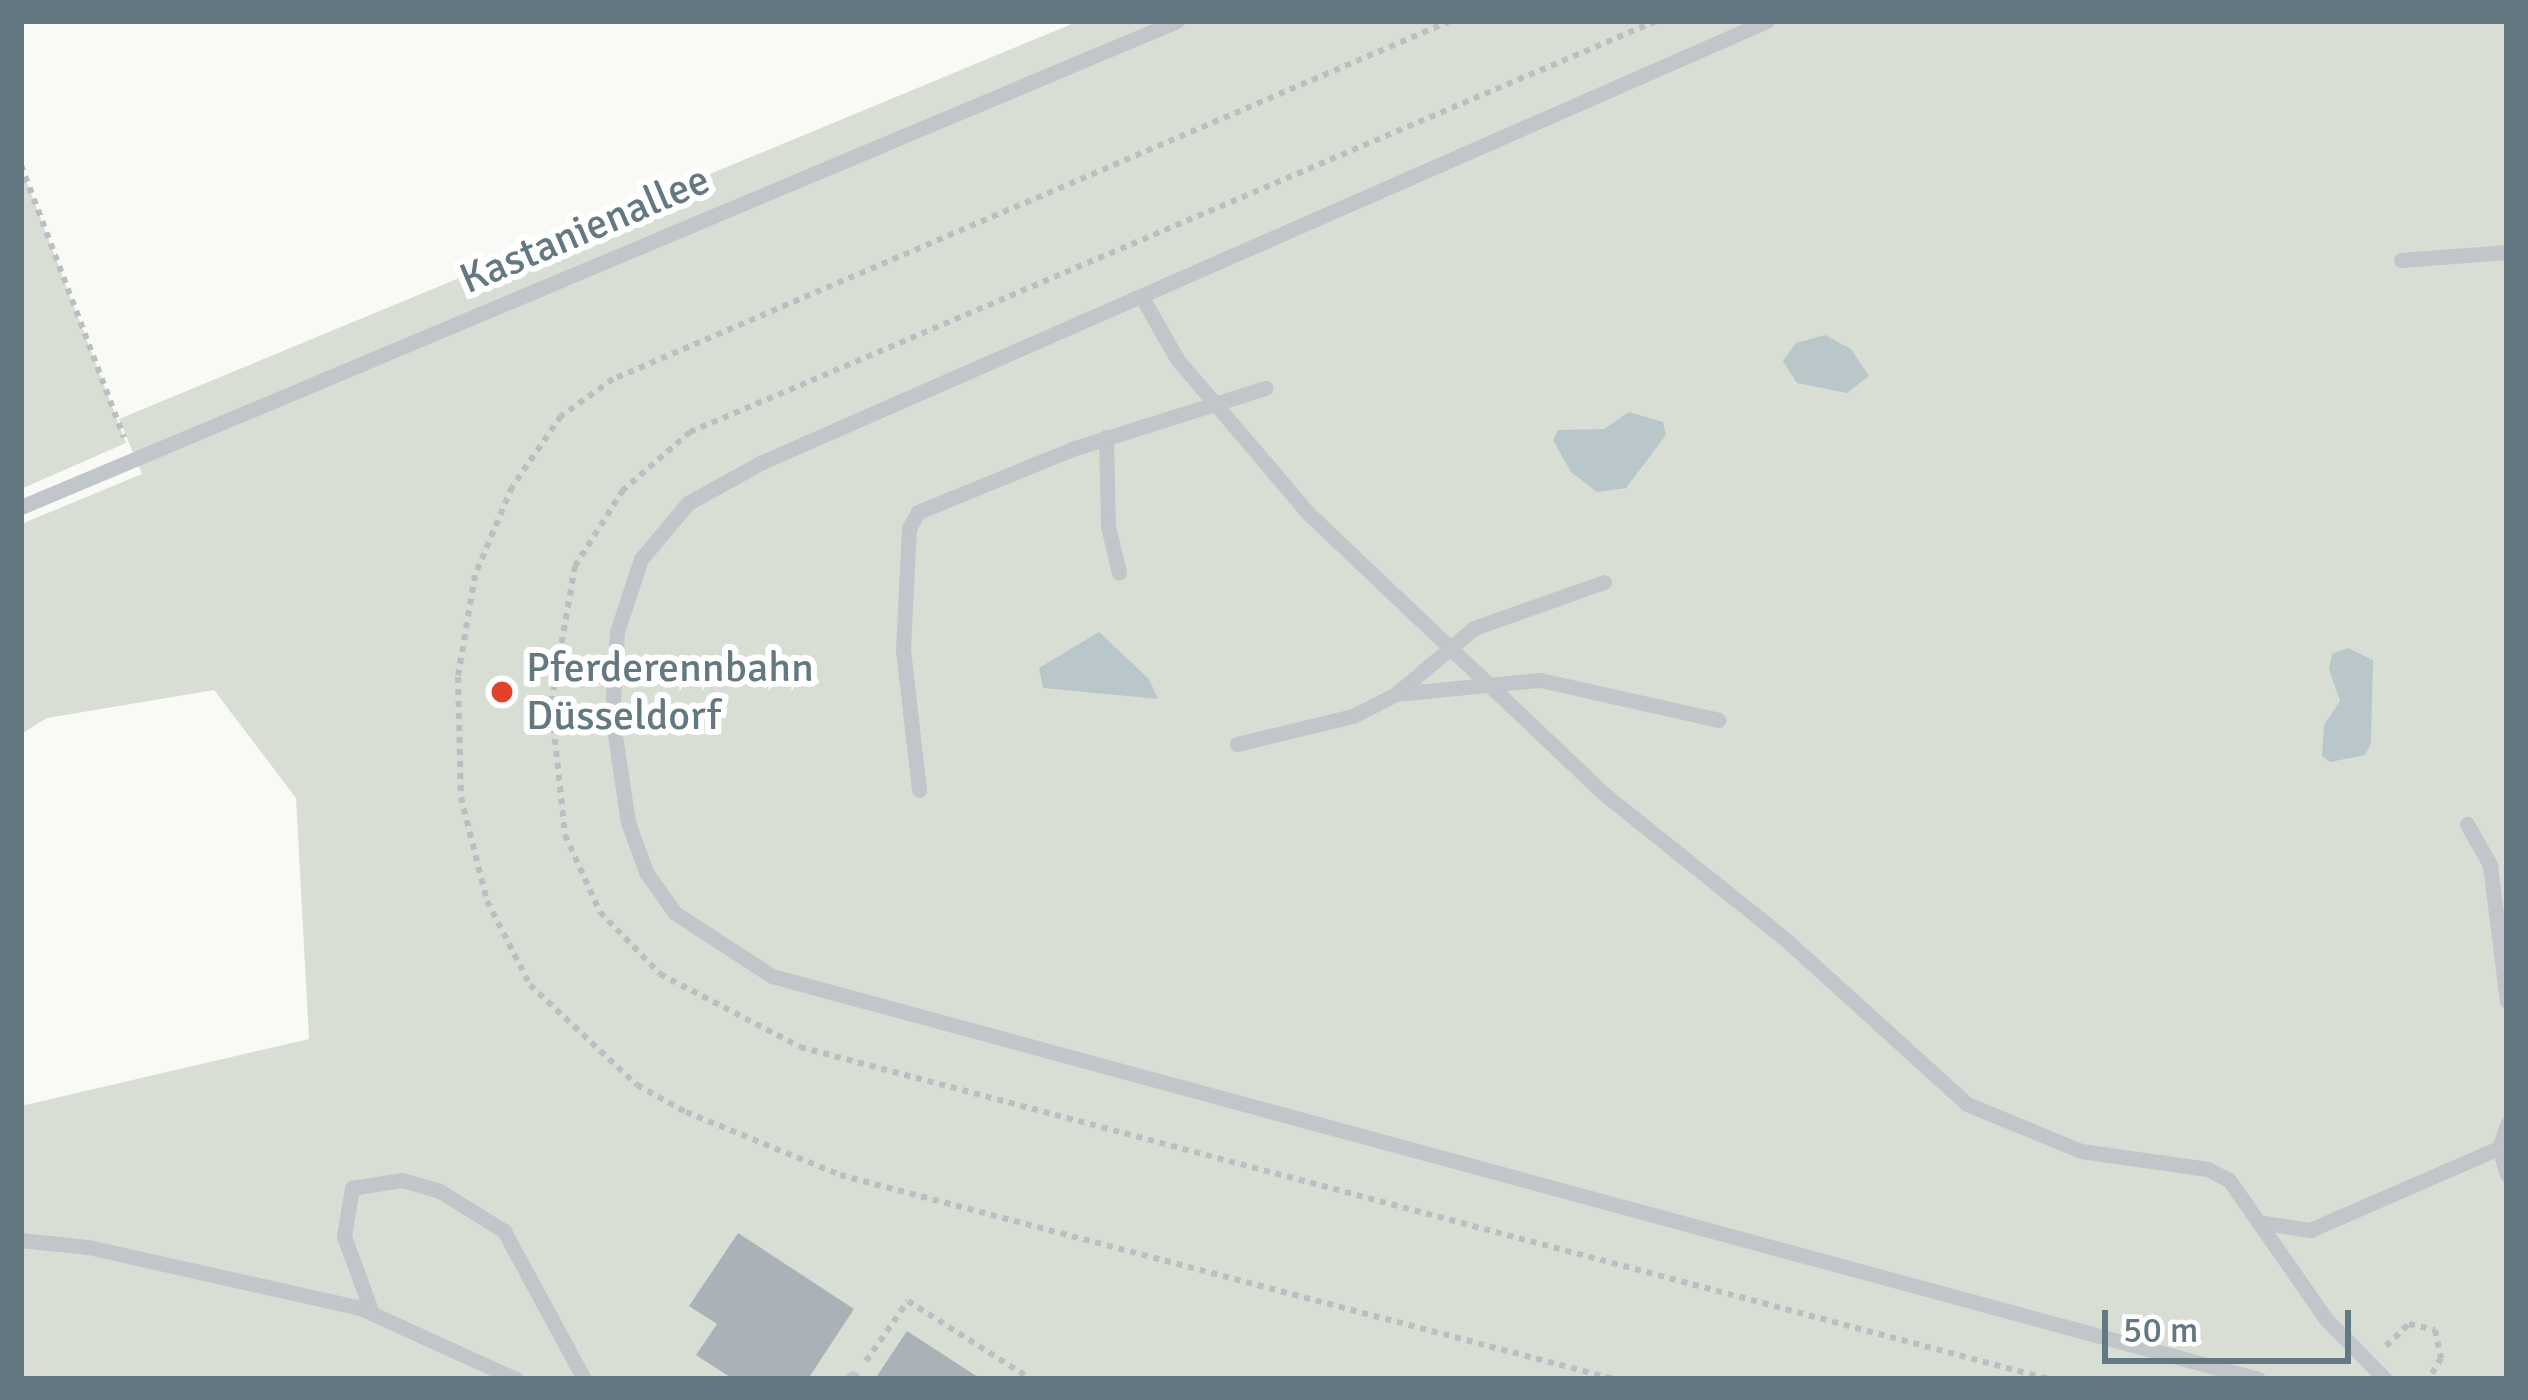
<!DOCTYPE html>
<meta charset="utf-8">
<style>
body{margin:0}
#map{position:relative;width:2528px;height:1400px;overflow:hidden;background:#f9f9f6;font-family:Signika,sans-serif}
div>[style]{position:absolute}
.green>*{inset:0;background:#d9ded5}
.water>*{inset:0;background:#b9c7ca}
.building>*{inset:0;background:#a9b3b7}
.path>*{height:6px;margin-top:-3px;transform-origin:0;background:repeating-linear-gradient(90deg,#babfc1 0 6px,transparent 0 12px)}
.lane>*{height:15px;margin:-7.5px;padding:0 7.5px;transform-origin:7.5px;border-radius:7.5px;background:#c0c6c9}
.dots>*{width:33px;height:33px;translate:-50% -50%;box-sizing:border-box;border:6px solid #fff;border-radius:50%}
span{translate:-50% -50%;white-space:nowrap;text-align:center;line-height:1.15;-webkit-text-stroke:12px #fff;paint-order:stroke}
.street-label{font-size:42px;color:#647881}
.poi-label{font-size:42px;color:#647881}
.left{translate:0 -50%;text-align:left}
.frame{position:absolute;inset:0;border:24px solid #647881;pointer-events:none}
.scale{position:absolute;left:2102px;top:1310px;width:249px;height:54px;box-sizing:border-box;border:6px solid #647881;border-top:0;padding-left:15px;font-size:36px;line-height:42px;white-space:nowrap;color:#647881;-webkit-text-stroke:9px #fff;paint-order:stroke}
</style>
<div id="map">
<div class="green">
<div style="clip-path:polygon(1079px 21px,2507px 21px,2507px 1379px,21px 1379px,21px 1106px,309px 1039px,296px 798px,214px 690px,47px 718px,21px 734px,21px 524px,142px 474px,119px 419px)"></div>
<div style="clip-path:polygon(21px 167px,126px 443px,21px 489px)"></div>
</div>
<div class="water">
<div style="clip-path:polygon(1825px 335px,1851px 349px,1869px 376px,1847px 393px,1797px 383px,1783px 361px,1796px 343px)"></div>
<div style="clip-path:polygon(1629px 412px,1663px 422px,1666px 435px,1626px 488px,1597px 492px,1571px 472px,1553px 440px,1558px 430px,1604px 429px)"></div>
<div style="clip-path:polygon(1099px 632px,1149px 679px,1158px 699px,1043px 688px,1039px 668px)"></div>
<div style="clip-path:polygon(2348px 648px,2373px 660px,2371px 743px,2365px 755px,2330px 762px,2322px 756px,2324px 725px,2340px 701px,2329px 669px,2332px 654px)"></div>
</div>
<div class="building">
<div style="clip-path:polygon(738px 1233px,854px 1309px,808px 1379px,733px 1379px,696px 1355px,717px 1324px,689px 1306px)"></div>
<div style="clip-path:polygon(907px 1331px,981px 1379px,875px 1379px)"></div>
</div>
<div class="path">
<div style="left:1450px;top:21px;width:910px;rotate:156.84deg"></div>
<div style="left:613px;top:379px;width:64px;rotate:144.6deg"></div>
<div style="left:561px;top:416px;width:86px;rotate:124.6deg"></div>
<div style="left:512px;top:487px;width:95px;rotate:112.8deg"></div>
<div style="left:475px;top:575px;width:103px;rotate:99.5deg"></div>
<div style="left:458px;top:677px;width:120px;rotate:88.6deg"></div>
<div style="left:461px;top:797px;width:107px;rotate:76deg"></div>
<div style="left:487px;top:901px;width:94px;rotate:62.9deg"></div>
<div style="left:530px;top:985px;width:146px;rotate:43.1deg"></div>
<div style="left:637px;top:1085px;width:56px;rotate:28.9deg"></div>
<div style="left:686px;top:1112px;width:166px;rotate:22.2deg"></div>
<div style="left:840px;top:1175px;width:800px;rotate:14.77deg"></div>
<div style="left:1656px;top:21px;width:1050px;rotate:156.95deg"></div>
<div style="left:690px;top:432px;width:89px;rotate:139.1deg"></div>
<div style="left:623px;top:490px;width:90px;rotate:122.3deg"></div>
<div style="left:575px;top:566px;width:139px;rotate:99.9deg"></div>
<div style="left:551px;top:703px;width:133px;rotate:83.9deg"></div>
<div style="left:565px;top:835px;width:85px;rotate:65.6deg"></div>
<div style="left:600px;top:912px;width:86px;rotate:45.9deg"></div>
<div style="left:660px;top:974px;width:158px;rotate:27.5deg"></div>
<div style="left:800px;top:1047px;width:1292px;rotate:14.89deg"></div>
<div style="left:21px;top:165px;width:291px;rotate:69.3deg"></div>
<div style="left:2386px;top:1346px;width:32px;rotate:-44deg"></div>
<div style="left:2409px;top:1324px;width:27px;rotate:13deg"></div>
<div style="left:2435px;top:1330px;width:29px;rotate:78deg"></div>
<div style="left:2441px;top:1358px;width:24px;rotate:120deg"></div>
<div style="left:866px;top:1361px;width:73px;rotate:-55deg"></div>
<div style="left:908px;top:1301px;width:146px;rotate:32.4deg"></div>
</div>
<div class="lane">
<div style="left:1767px;top:21px;width:1100px;rotate:156.3deg"></div>
<div style="left:760px;top:463px;width:82px;rotate:150.9deg"></div>
<div style="left:688px;top:503px;width:73px;rotate:130deg"></div>
<div style="left:641px;top:559px;width:77px;rotate:108.2deg"></div>
<div style="left:617px;top:632px;width:83px;rotate:93.4deg"></div>
<div style="left:612px;top:715px;width:108px;rotate:81.5deg"></div>
<div style="left:628px;top:822px;width:53px;rotate:70.2deg"></div>
<div style="left:646px;top:872px;width:50px;rotate:54.7deg"></div>
<div style="left:675px;top:913px;width:116px;rotate:33deg"></div>
<div style="left:772px;top:976px;width:1540px;rotate:15.17deg"></div>
<div style="left:2401px;top:260px;width:106px;rotate:-4.3deg"></div>
<div style="left:1143px;top:299px;width:69px;rotate:60.5deg"></div>
<div style="left:1177px;top:359px;width:201px;rotate:49.6deg"></div>
<div style="left:1307px;top:512px;width:408px;rotate:43.5deg"></div>
<div style="left:1603px;top:793px;width:232px;rotate:38.7deg"></div>
<div style="left:1784px;top:938px;width:247px;rotate:42.2deg"></div>
<div style="left:1967px;top:1104px;width:123px;rotate:22.4deg"></div>
<div style="left:2081px;top:1151px;width:128px;rotate:8.1deg"></div>
<div style="left:2208px;top:1169px;width:24px;rotate:28deg"></div>
<div style="left:2229px;top:1180px;width:169px;rotate:55.1deg"></div>
<div style="left:2326px;top:1319px;width:84px;rotate:45.5deg"></div>
<div style="left:1106px;top:437px;width:89px;rotate:88.7deg"></div>
<div style="left:1108px;top:526px;width:48px;rotate:76.8deg"></div>
<div style="left:21px;top:507px;width:1254px;rotate:-22.8deg"></div>
<div style="left:1604px;top:582px;width:138px;rotate:160.5deg"></div>
<div style="left:1474px;top:628px;width:102px;rotate:139.8deg"></div>
<div style="left:1396px;top:694px;width:145px;rotate:-5.6deg"></div>
<div style="left:1540px;top:680px;width:183px;rotate:12.6deg"></div>
<div style="left:1237px;top:744px;width:119px;rotate:-13.6deg"></div>
<div style="left:1353px;top:716px;width:48px;rotate:-27.1deg"></div>
<div style="left:919px;top:790px;width:141px;rotate:-96.5deg"></div>
<div style="left:903px;top:650px;width:122px;rotate:-87.2deg"></div>
<div style="left:909px;top:528px;width:18px;rotate:-61deg"></div>
<div style="left:918px;top:512px;width:166px;rotate:-22.2deg"></div>
<div style="left:1072px;top:449px;width:203px;rotate:-17.5deg"></div>
<div style="left:2467px;top:824px;width:47px;rotate:60.7deg"></div>
<div style="left:2490px;top:865px;width:137px;rotate:82.9deg"></div>
<div style="left:2507px;top:1124px;width:25px;rotate:108deg"></div>
<div style="left:2499px;top:1148px;width:28px;rotate:73deg"></div>
<div style="left:2264px;top:1223px;width:47px;rotate:8.7deg"></div>
<div style="left:2310px;top:1230px;width:206px;rotate:-23.5deg"></div>
<div style="left:21px;top:1240px;width:67px;rotate:6deg"></div>
<div style="left:88px;top:1247px;width:279px;rotate:12.6deg"></div>
<div style="left:360px;top:1308px;width:171px;rotate:24.5deg"></div>
<div style="left:372px;top:1313px;width:82px;rotate:-110deg"></div>
<div style="left:344px;top:1236px;width:49px;rotate:-80.5deg"></div>
<div style="left:352px;top:1188px;width:51px;rotate:-9.1deg"></div>
<div style="left:402px;top:1180px;width:37px;rotate:16deg"></div>
<div style="left:438px;top:1190px;width:78px;rotate:31.8deg"></div>
<div style="left:504px;top:1231px;width:168px;rotate:61.6deg"></div>
<div style="left:852px;top:1379px;width:1px;rotate:-45deg"></div>
</div>
<div class="dots">
<div style="left:502px;top:692px;background:#e4412b"></div>
</div>
<div class="street-label">
<span style="left:585px;top:230px;rotate:-23deg">Kastanienallee</span>
</div>
<div class="poi-label">
<span class="left" style="left:526px;top:692px">Pferderennbahn<br>Düsseldorf</span>
</div>
<div class="frame"></div>
<div class="scale">50 m</div>
</div>
